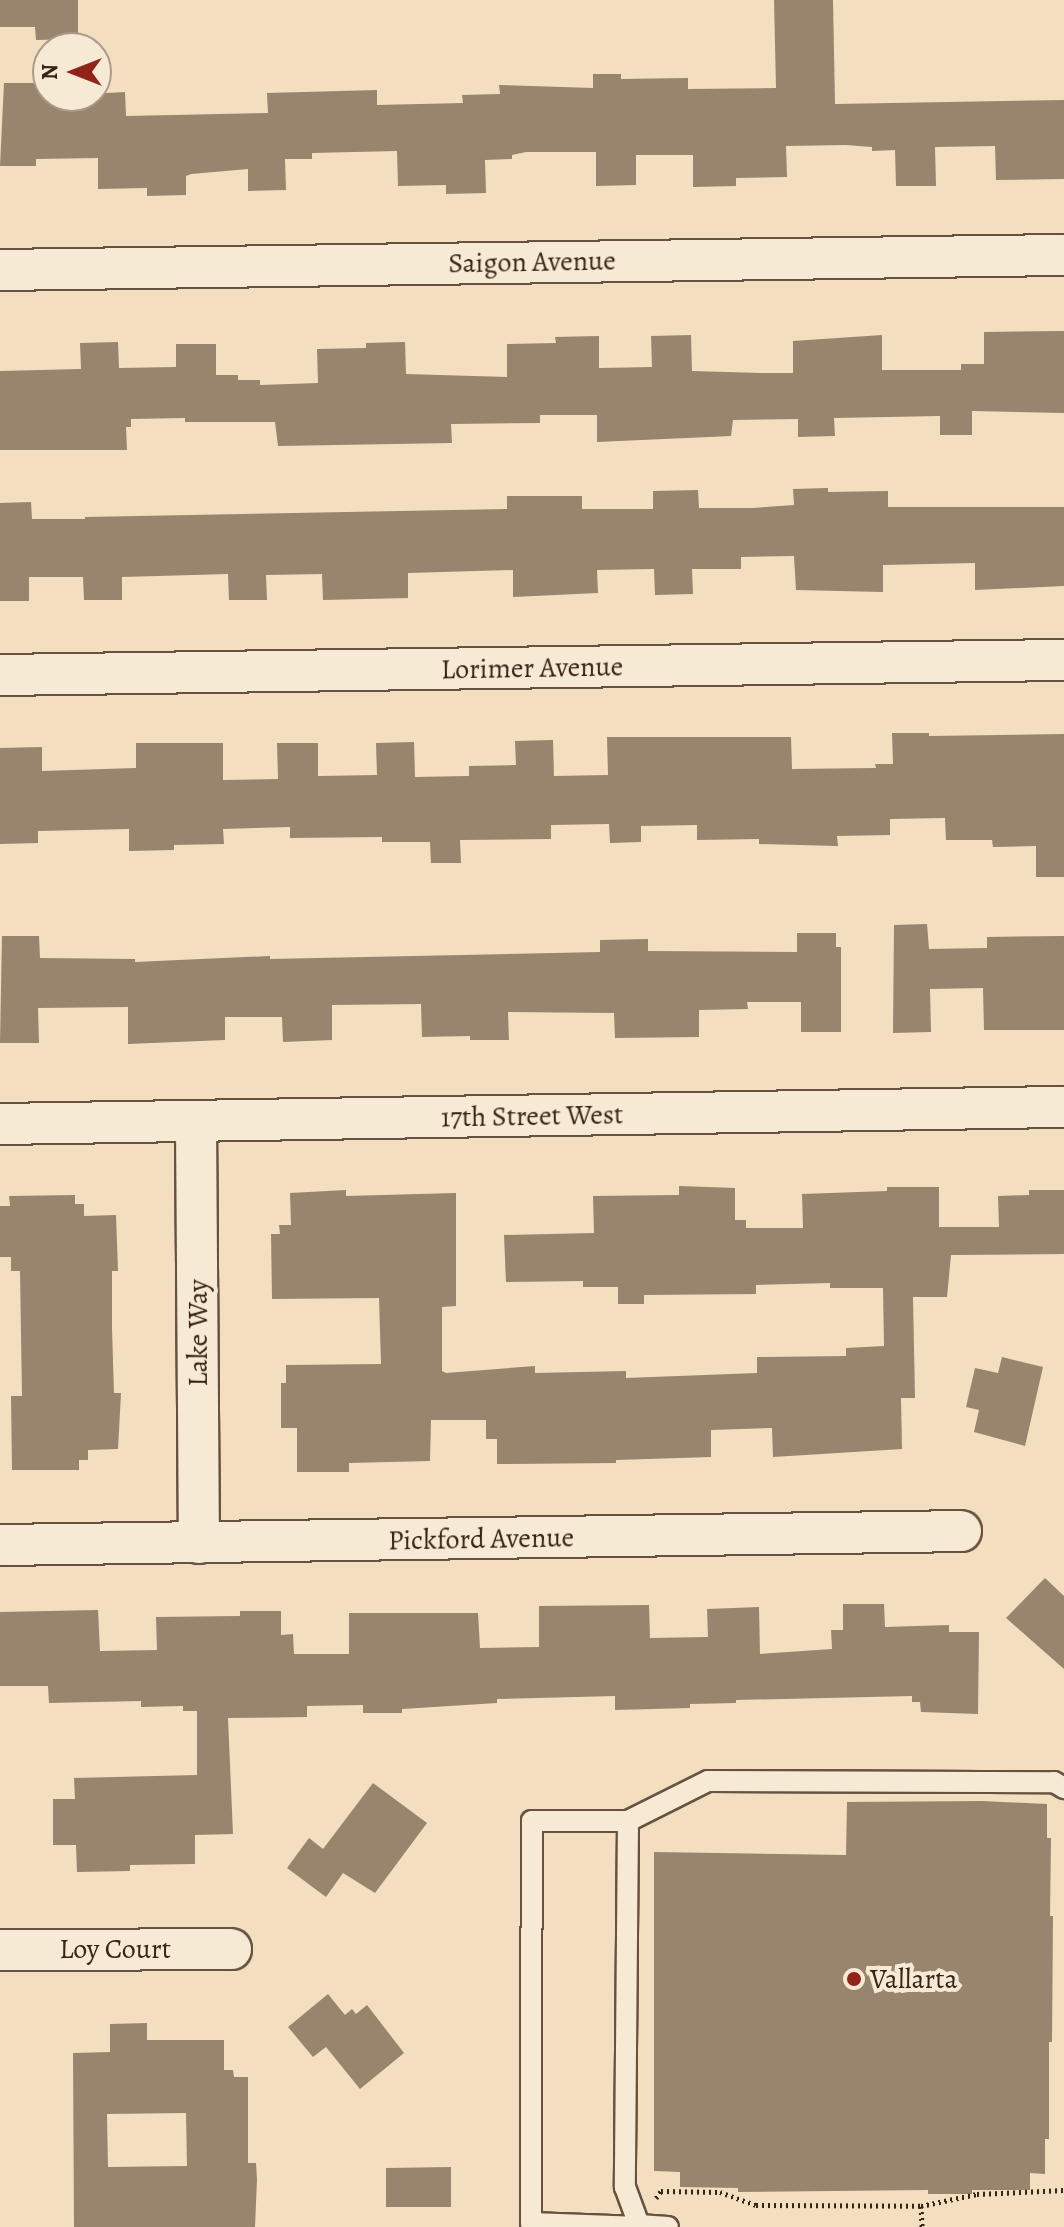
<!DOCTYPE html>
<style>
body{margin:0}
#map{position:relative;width:1064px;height:2227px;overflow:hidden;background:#f3debf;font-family:Alegreya,serif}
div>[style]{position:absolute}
.building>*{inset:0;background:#99846e}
.path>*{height:5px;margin-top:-2.5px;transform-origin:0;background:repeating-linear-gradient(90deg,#382317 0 2px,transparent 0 6px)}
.roads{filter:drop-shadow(2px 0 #675241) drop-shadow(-2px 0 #675241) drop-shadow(0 2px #675241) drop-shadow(0 -2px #675241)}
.lane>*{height:20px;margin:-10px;padding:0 10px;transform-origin:10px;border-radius:10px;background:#f7ead5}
.street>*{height:40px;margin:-20px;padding:0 20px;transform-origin:20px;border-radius:20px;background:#f7ead5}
.dots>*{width:22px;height:22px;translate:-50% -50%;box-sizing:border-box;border:4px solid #f7ead5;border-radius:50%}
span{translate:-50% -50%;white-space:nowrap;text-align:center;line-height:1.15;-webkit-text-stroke:8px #f7ead5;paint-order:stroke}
.street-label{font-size:28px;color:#382317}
.poi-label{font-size:28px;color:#382317}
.left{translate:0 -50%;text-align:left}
.north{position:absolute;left:32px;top:32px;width:80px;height:80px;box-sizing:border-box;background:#f7ead5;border:2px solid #ab9a89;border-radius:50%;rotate:270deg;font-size:22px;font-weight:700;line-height:32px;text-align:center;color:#382317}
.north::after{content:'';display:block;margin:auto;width:28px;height:36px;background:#8f2418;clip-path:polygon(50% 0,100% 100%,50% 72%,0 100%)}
</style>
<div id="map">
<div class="building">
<div style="clip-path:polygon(0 0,78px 0,78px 39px,36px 40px,35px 27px,0 27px)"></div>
<div style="clip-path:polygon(774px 0,833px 0,835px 104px,1064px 100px,1064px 179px,996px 180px,995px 146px,935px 147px,936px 186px,896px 186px,895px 150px,872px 151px,872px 147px,846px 145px,786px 146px,787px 177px,736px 178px,736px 186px,693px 187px,693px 155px,636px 155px,636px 185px,596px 186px,596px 152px,526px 152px,512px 155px,512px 159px,485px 160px,486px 193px,446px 194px,446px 185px,398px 186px,397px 151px,312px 153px,312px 159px,285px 159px,286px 190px,248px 191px,248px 169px,191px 174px,186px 176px,186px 195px,147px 196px,147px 188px,98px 189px,98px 158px,36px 159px,36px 166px,0 166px,4px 83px,48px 83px,48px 96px,125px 92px,126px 116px,268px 113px,267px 93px,377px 90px,377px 105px,463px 103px,462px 95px,500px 94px,499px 85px,593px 88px,593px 74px,621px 74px,621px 79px,688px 78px,688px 89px,776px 88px)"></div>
<div style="clip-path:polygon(1064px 331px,1064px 413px,972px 411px,972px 435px,940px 435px,940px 416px,834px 418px,835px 436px,798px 437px,798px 419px,733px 420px,731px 436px,597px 442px,597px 415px,540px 415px,540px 423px,451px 424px,452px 443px,278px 446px,275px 422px,185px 422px,185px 418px,131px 419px,131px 427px,126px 427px,127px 450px,0 450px,0 371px,81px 369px,80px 343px,118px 342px,119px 368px,176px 367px,176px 344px,216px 344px,216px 375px,238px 375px,238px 380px,260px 380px,260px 385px,318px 383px,317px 349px,366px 348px,366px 343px,405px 342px,406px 374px,507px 377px,507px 344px,556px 343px,555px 337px,599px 336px,599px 368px,652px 367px,651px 336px,691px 335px,692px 371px,761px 373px,793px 373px,793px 341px,882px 335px,882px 370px,961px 370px,961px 364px,984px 364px,984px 332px)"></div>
<div style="clip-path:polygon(828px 488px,828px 492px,888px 491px,888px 507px,1064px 507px,1064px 586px,975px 590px,975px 563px,883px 565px,883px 592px,796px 590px,794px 556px,741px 557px,741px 569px,692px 569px,693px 594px,655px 595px,654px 569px,597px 570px,598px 593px,513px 597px,513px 570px,408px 573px,408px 598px,323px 600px,322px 574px,266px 575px,267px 600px,229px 600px,228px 574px,122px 577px,122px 600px,84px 600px,83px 577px,29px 577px,29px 601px,0 601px,0 503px,31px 502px,32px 519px,85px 519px,85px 517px,507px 509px,507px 496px,582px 496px,582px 509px,653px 509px,653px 491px,698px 490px,699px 508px,753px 508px,794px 505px,793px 489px)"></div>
<div style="clip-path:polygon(892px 733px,929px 733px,929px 736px,1064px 734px,1064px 877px,1036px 877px,1036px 846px,993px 847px,992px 840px,946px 840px,945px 818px,890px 819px,890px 835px,837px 836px,838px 846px,759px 844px,759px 839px,697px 840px,697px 825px,641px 826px,641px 842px,610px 843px,609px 824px,551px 825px,551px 839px,460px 840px,461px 863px,431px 863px,430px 842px,382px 842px,382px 837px,290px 838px,290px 827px,223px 829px,224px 844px,174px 845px,174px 850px,129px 851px,129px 829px,38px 831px,38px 843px,0 844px,0 748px,42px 747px,42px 771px,136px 768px,136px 743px,223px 743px,223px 780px,278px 779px,277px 743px,318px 743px,318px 776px,377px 775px,376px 743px,414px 742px,415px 777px,469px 776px,469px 766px,516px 765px,515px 741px,553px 740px,554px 776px,608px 775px,607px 737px,791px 737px,792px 769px,876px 768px,875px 764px,893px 764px)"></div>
<div style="clip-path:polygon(927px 924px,929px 949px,987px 948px,987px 937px,1064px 936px,1064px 1030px,984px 1030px,983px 988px,930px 989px,931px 1032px,893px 1033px,894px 925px)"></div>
<div style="clip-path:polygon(797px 933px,836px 933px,836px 947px,841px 947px,841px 1032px,801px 1032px,801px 1002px,747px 1002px,748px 1009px,699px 1010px,699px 1037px,615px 1038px,614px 1013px,508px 1012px,509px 1040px,470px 1040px,470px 1036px,422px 1037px,421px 1004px,332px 1005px,332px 1040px,283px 1042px,282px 1017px,225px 1017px,225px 1040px,128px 1044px,128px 1007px,38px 1008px,39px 1043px,0 1043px,2px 936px,39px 936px,40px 958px,135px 959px,135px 962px,270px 956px,270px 959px,600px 952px,600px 940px,648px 939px,648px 951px,797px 952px)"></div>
<div style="clip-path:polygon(679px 1186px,735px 1188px,735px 1220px,746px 1220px,746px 1228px,803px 1228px,802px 1194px,887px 1191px,887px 1187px,939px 1187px,939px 1227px,999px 1227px,998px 1196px,1029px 1195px,1029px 1190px,1064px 1190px,1064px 1254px,951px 1255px,947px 1297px,913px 1297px,915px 1398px,901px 1398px,902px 1449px,773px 1457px,772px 1428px,711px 1430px,711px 1457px,616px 1460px,616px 1463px,497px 1464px,497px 1439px,486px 1439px,486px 1420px,431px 1420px,430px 1461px,349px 1463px,349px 1472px,297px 1472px,297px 1428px,281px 1428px,281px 1383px,286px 1383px,286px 1365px,381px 1364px,379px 1298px,272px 1299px,271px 1234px,280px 1234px,279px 1225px,291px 1225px,290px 1193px,346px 1190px,346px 1196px,456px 1193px,456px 1306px,442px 1307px,442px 1371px,446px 1373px,535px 1366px,535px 1373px,626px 1371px,626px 1378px,757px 1373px,757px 1357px,846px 1356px,846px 1348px,884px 1346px,883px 1288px,830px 1288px,830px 1283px,756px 1285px,756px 1294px,644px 1295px,644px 1304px,618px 1304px,618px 1287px,583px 1287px,583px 1281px,506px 1282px,504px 1235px,594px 1233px,593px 1196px,679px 1195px)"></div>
<div style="clip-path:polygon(75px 1195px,75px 1204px,84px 1204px,84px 1216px,116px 1215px,118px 1271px,112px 1271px,112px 1328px,114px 1393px,121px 1393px,118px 1449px,88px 1450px,88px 1460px,79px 1460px,79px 1470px,12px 1470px,11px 1396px,22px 1396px,20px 1271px,11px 1271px,11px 1257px,0 1257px,0 1206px,10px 1206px,9px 1196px)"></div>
<div style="clip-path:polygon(1002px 1357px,1043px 1367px,1025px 1446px,974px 1432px,979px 1410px,966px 1407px,975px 1368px,998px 1373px)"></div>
<div style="clip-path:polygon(1045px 1578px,1064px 1596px,1064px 1669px,1006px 1618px)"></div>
<div style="clip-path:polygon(843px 1604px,884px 1604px,885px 1627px,949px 1625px,949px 1632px,979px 1632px,978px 1714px,921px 1712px,920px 1702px,912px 1702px,912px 1696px,736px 1700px,736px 1703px,690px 1704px,690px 1708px,615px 1710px,615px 1696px,497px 1699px,497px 1703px,402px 1709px,402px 1713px,363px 1713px,363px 1705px,307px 1706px,307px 1717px,228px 1718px,233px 1834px,195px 1835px,195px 1864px,130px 1865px,130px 1871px,77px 1872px,76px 1845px,53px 1845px,53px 1799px,75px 1799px,74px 1778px,197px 1775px,197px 1711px,183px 1711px,183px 1706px,141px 1707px,141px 1701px,49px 1703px,48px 1686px,0 1686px,0 1612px,98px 1610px,100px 1651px,157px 1650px,156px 1617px,240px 1616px,240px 1611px,281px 1611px,281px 1635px,293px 1634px,294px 1654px,349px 1654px,349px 1613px,478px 1613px,480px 1648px,539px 1647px,539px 1606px,649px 1605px,650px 1638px,708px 1637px,707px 1609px,759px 1607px,760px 1654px,832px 1649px,831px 1630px,843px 1630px)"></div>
<div style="clip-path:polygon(373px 1783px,427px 1823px,375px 1893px,343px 1873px,326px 1897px,287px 1868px,309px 1838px,323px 1849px)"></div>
<div style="clip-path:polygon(982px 1801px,1047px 1804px,1047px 1838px,1051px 1838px,1050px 1916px,1053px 1916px,1052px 2042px,1049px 2042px,1049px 2139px,1045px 2139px,1045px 2174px,1030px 2173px,1030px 2190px,972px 2190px,972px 2194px,928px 2194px,928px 2190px,738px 2192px,738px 2188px,680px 2187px,680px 2172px,654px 2171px,654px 1852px,846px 1855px,847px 1802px)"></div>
<div style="clip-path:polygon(328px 1994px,345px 2015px,352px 2009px,356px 2014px,367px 2005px,404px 2053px,360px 2089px,326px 2047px,313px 2057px,288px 2027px)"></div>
<div style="clip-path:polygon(evenodd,147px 2023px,147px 2040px,224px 2040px,224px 2070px,233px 2070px,234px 2077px,248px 2077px,248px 2163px,256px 2163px,257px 2179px,255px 2227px,74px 2227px,73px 2053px,110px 2052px,110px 2024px,147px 2023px,186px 2113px,187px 2166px,108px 2167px,107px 2114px,186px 2113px)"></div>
<div style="clip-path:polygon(451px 2167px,451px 2207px,386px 2207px,386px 2168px)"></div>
</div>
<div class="path">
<div style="left:656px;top:2198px;width:9px;rotate:-54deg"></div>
<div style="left:661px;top:2191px;width:59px;rotate:1deg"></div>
<div style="left:720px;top:2192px;width:38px;rotate:20deg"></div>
<div style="left:756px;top:2205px;width:165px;rotate:0.3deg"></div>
<div style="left:921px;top:2206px;width:57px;rotate:-12.1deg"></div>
<div style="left:977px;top:2194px;width:87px;rotate:-2.6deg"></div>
<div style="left:921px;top:2206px;width:21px;rotate:87deg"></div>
</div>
<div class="roads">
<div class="lane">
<div style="left:628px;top:1821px;width:366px;rotate:90.5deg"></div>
<div style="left:625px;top:2187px;width:40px;rotate:69.8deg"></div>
<div style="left:639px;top:2225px;width:29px;rotate:4deg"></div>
<div style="left:640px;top:2227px;width:109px;rotate:-177.9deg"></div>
<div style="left:531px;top:2223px;width:402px;rotate:-89.9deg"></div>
<div style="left:532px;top:1821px;width:96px"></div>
<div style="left:628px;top:1821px;width:89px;rotate:-26.6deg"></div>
<div style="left:708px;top:1781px;width:346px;rotate:0.2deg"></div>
<div style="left:1054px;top:1782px;width:12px;rotate:31deg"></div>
</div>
<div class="street">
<div style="left:0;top:270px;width:1064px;rotate:-0.81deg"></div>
<div style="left:0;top:675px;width:1064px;rotate:-0.81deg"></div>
<div style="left:196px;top:1122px;width:421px;rotate:89.6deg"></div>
<div style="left:0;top:1124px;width:1064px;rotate:-0.92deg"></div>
<div style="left:0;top:1545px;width:961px;rotate:-0.83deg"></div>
<div style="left:0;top:1950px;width:231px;rotate:-0.2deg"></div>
</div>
</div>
<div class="dots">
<div style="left:854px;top:1979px;background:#8f2418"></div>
</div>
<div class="street-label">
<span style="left:532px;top:262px;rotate:-1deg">Saigon Avenue</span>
<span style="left:532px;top:668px;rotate:-1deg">Lorimer Avenue</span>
<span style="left:532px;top:1116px;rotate:-1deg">17th Street West</span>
<span style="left:198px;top:1333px;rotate:-90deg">Lake Way</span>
<span style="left:481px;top:1539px;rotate:-1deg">Pickford Avenue</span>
<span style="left:115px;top:1949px">Loy Court</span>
</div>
<div class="poi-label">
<span class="left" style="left:870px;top:1979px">Vallarta</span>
</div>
<div class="north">N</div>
</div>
